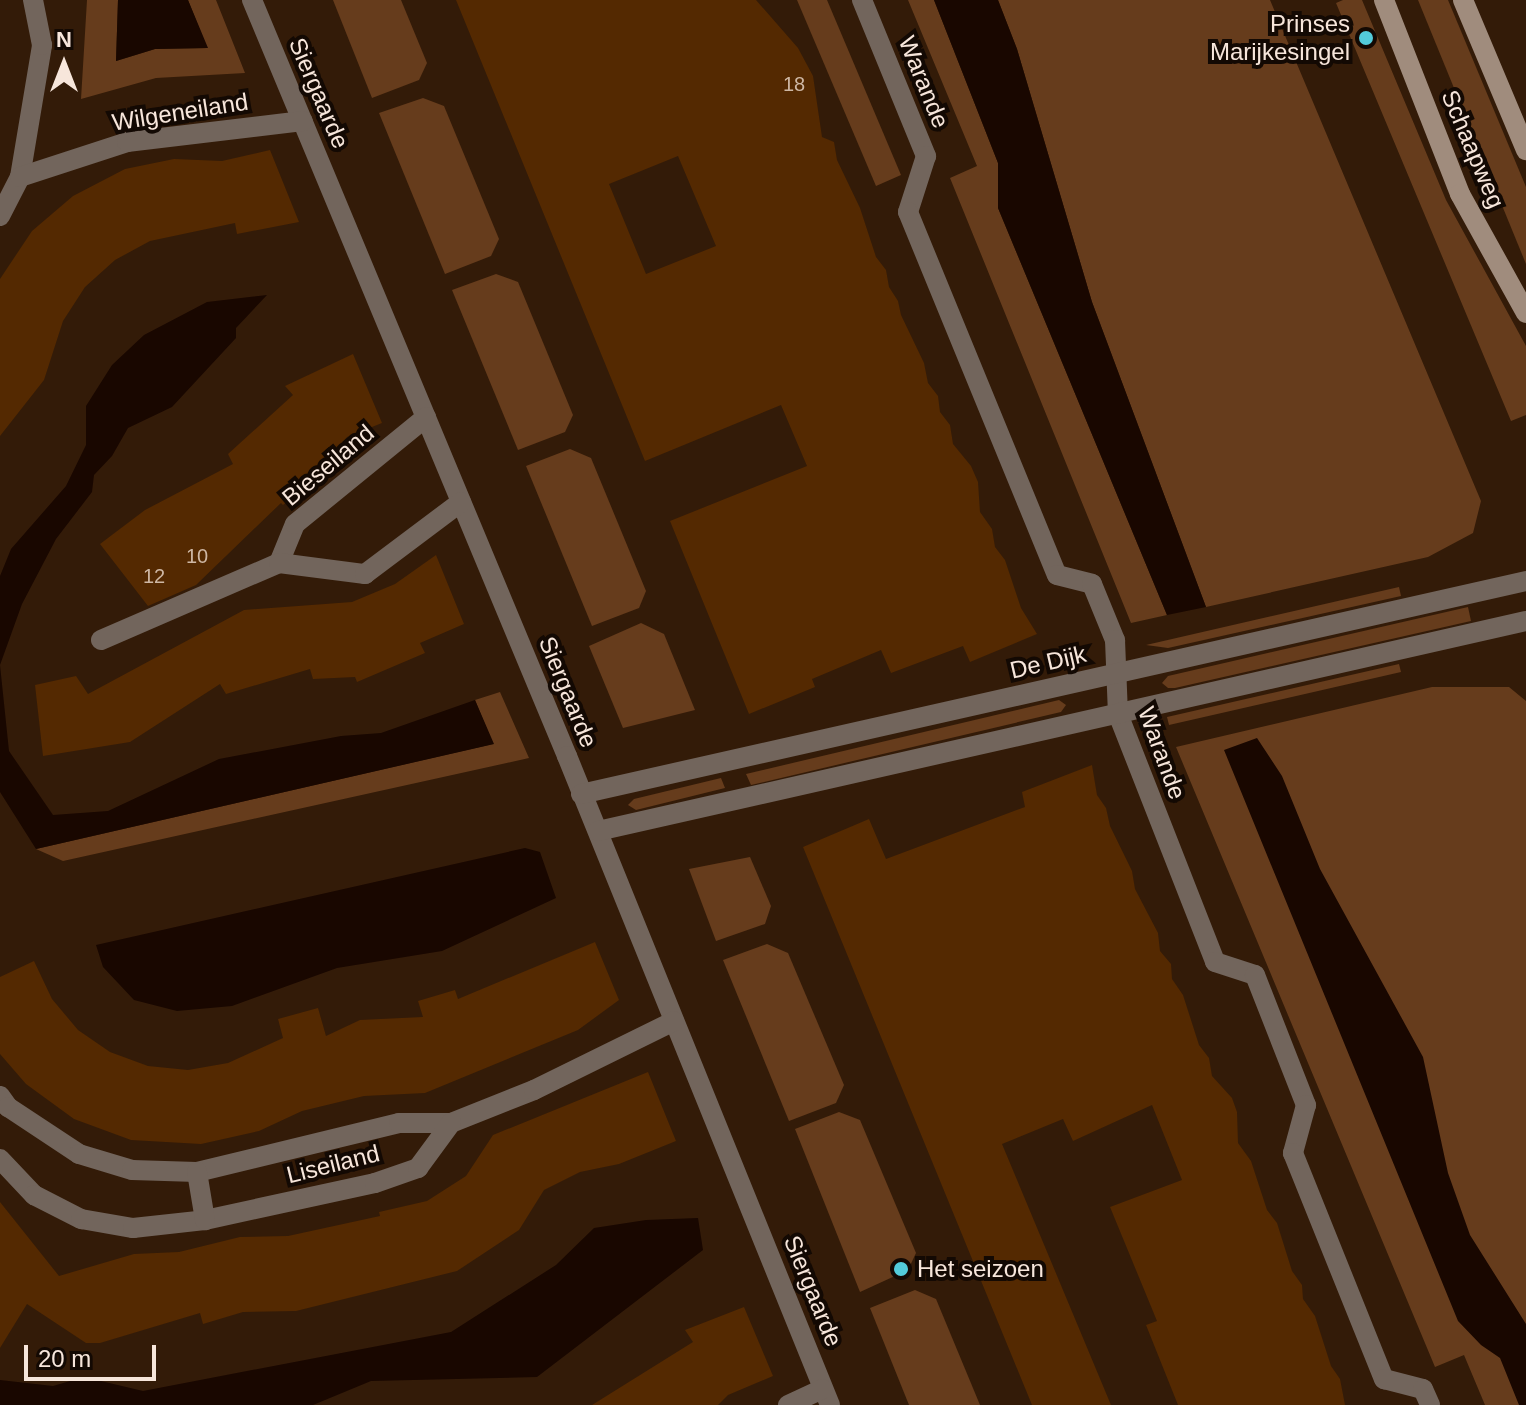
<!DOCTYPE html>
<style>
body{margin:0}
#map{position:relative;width:1526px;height:1405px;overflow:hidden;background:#331b08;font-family:Helvetica,sans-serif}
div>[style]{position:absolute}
.green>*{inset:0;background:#663c1c}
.water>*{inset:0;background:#190700}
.building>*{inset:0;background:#542901}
.street>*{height:20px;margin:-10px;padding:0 10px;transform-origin:10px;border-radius:10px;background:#72655c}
.secondary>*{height:20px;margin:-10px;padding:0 10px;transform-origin:10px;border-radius:10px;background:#a08c7d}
.dots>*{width:22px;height:22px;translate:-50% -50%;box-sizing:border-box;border:4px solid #130903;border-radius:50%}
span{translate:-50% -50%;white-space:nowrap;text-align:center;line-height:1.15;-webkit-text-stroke:8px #130903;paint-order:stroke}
.number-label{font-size:20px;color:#ceb7a4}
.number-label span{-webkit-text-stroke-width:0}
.poi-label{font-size:24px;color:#f7e6db}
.right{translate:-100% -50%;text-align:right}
.left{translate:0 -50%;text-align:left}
.street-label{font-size:24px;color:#f7e6db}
.north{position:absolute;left:24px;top:24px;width:80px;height:80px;-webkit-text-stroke:6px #130903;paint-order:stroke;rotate:0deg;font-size:22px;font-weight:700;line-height:32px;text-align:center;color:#f7e6db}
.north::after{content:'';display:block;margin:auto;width:28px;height:36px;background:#f7e6db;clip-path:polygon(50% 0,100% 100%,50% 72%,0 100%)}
.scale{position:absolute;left:24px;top:1345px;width:132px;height:36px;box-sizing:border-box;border:4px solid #f7e6db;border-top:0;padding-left:10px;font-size:24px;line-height:28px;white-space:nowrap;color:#f7e6db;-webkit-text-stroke:6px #130903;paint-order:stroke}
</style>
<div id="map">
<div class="green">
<div style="clip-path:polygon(87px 0,118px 0,116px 61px,155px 49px,207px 48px,188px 0,216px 0,245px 73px,156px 78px,81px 99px)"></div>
<div style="clip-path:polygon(333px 0,401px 0,427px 63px,419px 80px,372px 98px)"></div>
<div style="clip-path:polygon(797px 0,827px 0,901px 175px,876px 186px)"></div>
<div style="clip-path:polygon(908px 0,934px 0,998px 163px,998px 208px,1167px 615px,1131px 623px,950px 178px,977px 166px)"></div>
<div style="clip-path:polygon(998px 0,1270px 0,1481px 501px,1473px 533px,1428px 557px,1206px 607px,1092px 302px,1017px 49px)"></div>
<div style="clip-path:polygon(1343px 0,1362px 0,1446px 200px,1526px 346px,1526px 415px,1511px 421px,1336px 3px)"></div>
<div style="clip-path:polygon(1418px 0,1448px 0,1526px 187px,1526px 264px)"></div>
<div style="clip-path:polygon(423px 98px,444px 106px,499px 239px,491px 256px,445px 274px,379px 113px)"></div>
<div style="clip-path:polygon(496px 274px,518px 282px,573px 415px,565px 432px,518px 450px,452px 290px)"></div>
<div style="clip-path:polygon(570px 449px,591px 458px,646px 591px,639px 608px,592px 626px,526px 466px)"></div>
<div style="clip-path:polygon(1399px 587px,1401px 596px,1168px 648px,1146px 645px)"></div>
<div style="clip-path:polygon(1468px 607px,1471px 621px,1175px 688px,1168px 688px,1162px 683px,1168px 676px)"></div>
<div style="clip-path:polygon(641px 623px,664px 634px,695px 710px,623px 728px,589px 646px)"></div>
<div style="clip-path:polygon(1399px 664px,1401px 672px,1169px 725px,1167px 717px)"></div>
<div style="clip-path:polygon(1432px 687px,1509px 687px,1526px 701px,1526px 1405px,1485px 1405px,1464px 1355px,1435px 1367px,1176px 747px)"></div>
<div style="clip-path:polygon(500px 692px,529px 758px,63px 861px,36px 849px,493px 744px,475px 700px)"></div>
<div style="clip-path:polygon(1059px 700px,1066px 705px,1061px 712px,751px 785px,746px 774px)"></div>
<div style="clip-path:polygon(721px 778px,725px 788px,636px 810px,628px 805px,634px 799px)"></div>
<div style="clip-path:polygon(750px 857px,771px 906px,765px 924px,716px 941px,689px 869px)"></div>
<div style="clip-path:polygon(767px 944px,788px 953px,844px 1085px,836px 1103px,789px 1121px,723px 960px)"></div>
<div style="clip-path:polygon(839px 1112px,860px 1120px,916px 1253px,908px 1270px,860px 1292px,795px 1129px)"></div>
<div style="clip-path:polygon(915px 1290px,936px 1299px,980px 1405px,909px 1405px,870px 1308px)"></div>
</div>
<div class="water">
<div style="clip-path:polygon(118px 0,188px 0,208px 48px,155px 49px,116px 61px)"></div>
<div style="clip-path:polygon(934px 0,998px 0,1017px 49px,1092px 302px,1206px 607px,1167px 615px,998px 208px,998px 163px)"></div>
<div style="clip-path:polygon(267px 295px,236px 328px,236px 338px,172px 407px,128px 428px,112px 456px,94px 475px,92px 492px,56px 539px,22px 604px,0 665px,9px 751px,53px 815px,108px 811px,219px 759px,341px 736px,381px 733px,475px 700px,494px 744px,36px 849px,0 792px,0 576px,11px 549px,66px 486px,86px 445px,86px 406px,112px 365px,144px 335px,207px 302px)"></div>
<div style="clip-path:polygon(1257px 738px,1282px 776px,1320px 869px,1423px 1057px,1448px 1173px,1470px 1235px,1526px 1324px,1526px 1405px,1519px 1405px,1500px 1358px,1481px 1345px,1458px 1321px,1224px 750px)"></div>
<div style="clip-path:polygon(525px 848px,540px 852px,556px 898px,442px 951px,337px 968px,232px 1006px,177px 1011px,134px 1000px,103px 967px,96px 945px)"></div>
<div style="clip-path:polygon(698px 1218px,703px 1250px,537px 1377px,371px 1381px,313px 1405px,0 1405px,0 1380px,53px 1386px,84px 1377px,143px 1391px,451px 1332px,556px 1265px,594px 1228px,646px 1220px)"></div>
</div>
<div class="building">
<div style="clip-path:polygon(evenodd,456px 0,756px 0,798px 48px,813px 76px,822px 137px,834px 142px,837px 160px,860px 208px,876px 257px,886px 270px,889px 287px,898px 301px,901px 315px,924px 363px,928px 383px,938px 396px,940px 412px,950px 425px,953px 444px,971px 466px,978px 482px,980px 512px,992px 529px,995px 547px,1005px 560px,1021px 608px,1037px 634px,970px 662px,963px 646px,891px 673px,881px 650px,812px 679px,815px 687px,749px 714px,670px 521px,807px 466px,781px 405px,645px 461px,456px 0,678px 156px,716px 246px,646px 274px,609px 184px,678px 156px)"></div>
<div style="clip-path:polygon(270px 150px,299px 222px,237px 234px,235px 223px,150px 241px,115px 260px,85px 287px,63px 321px,44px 380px,0 436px,0 279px,32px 231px,73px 196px,125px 169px,174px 159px,222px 161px)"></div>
<div style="clip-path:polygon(353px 354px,382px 423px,347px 437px,310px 482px,283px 505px,281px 503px,196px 585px,148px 606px,100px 544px,145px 510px,233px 464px,228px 454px,293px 395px,285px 386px)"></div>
<div style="clip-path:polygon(436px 555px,464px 624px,420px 643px,425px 653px,357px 682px,355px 677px,313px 679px,310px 669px,226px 694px,220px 684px,130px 742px,43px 756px,35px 685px,76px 676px,88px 694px,244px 610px,352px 602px,395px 584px)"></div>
<div style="clip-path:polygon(1092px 765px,1097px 795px,1106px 808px,1110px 826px,1132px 871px,1135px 889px,1158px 933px,1160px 951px,1171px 964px,1172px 979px,1183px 995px,1199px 1045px,1209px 1058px,1212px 1076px,1232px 1098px,1237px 1112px,1238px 1143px,1251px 1161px,1267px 1210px,1277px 1223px,1292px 1271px,1302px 1285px,1303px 1299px,1315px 1316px,1331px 1366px,1340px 1379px,1345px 1405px,1178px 1405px,1146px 1325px,1157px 1321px,1110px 1207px,1182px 1180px,1152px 1105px,1073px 1141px,1063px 1119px,1002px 1144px,1111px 1405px,1032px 1405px,803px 847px,869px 819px,886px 859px,1025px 807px,1022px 792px)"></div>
<div style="clip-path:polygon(595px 942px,619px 1000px,578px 1030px,425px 1093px,364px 1096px,302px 1111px,259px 1131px,201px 1144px,131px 1140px,74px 1119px,26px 1084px,0 1054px,0 977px,34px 961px,52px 999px,78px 1030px,110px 1052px,148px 1066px,188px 1070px,228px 1063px,283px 1038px,278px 1019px,318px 1008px,326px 1036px,360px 1020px,423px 1017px,418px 1001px,455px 990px,458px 999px)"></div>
<div style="clip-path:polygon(648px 1072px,676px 1141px,619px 1164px,580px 1172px,544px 1190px,519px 1230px,457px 1271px,296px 1311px,243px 1312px,203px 1324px,200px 1313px,100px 1343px,86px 1343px,27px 1304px,0 1348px,0 1202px,59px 1276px,134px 1254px,179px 1252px,240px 1237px,288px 1236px,380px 1216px,379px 1212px,427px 1201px,466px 1176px,493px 1135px)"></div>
<div style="clip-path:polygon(744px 1307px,773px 1376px,728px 1395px,718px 1405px,592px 1405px,693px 1342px,685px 1330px)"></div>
</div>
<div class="street">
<div style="left:252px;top:0;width:819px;rotate:67.38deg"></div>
<div style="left:567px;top:756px;width:700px;rotate:67.94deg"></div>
<div style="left:862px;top:0;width:169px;rotate:67.7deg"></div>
<div style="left:926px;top:156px;width:59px;rotate:107.8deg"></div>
<div style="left:908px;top:212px;width:392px;rotate:67.7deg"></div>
<div style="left:1057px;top:575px;width:36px;rotate:14deg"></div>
<div style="left:1092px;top:584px;width:61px;rotate:67.7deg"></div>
<div style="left:1115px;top:640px;width:74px;rotate:87.7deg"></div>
<div style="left:1118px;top:714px;width:266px;rotate:68.6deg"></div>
<div style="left:1215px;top:962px;width:42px;rotate:18deg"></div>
<div style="left:1255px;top:975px;width:140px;rotate:68.6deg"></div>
<div style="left:1306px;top:1105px;width:50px;rotate:105.2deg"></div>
<div style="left:1293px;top:1153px;width:244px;rotate:68.1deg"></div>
<div style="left:1384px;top:1379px;width:40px;rotate:14.4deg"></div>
<div style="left:1423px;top:1389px;width:17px;rotate:66deg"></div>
<div style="left:20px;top:177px;width:134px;rotate:-80.5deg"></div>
<div style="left:42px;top:45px;width:46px;rotate:-101.3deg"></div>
<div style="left:0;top:216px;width:44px;rotate:-62.9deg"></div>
<div style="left:20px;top:177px;width:113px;rotate:-18.1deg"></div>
<div style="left:127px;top:142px;width:177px;rotate:-6.8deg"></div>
<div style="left:279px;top:563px;width:42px;rotate:-67.7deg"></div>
<div style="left:295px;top:524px;width:169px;rotate:-39.2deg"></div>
<div style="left:101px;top:640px;width:194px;rotate:-23.4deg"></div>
<div style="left:279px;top:563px;width:87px;rotate:7.3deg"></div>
<div style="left:365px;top:574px;width:120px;rotate:-36.9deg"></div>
<div style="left:581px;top:794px;width:969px;rotate:-12.7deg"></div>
<div style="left:598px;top:831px;width:951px;rotate:-12.75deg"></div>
<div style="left:0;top:1096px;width:14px;rotate:54deg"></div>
<div style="left:8px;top:1107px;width:85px;rotate:33.5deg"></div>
<div style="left:79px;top:1154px;width:55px;rotate:16.8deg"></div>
<div style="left:132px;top:1170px;width:65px;rotate:1.8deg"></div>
<div style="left:197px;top:1172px;width:208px;rotate:-13.6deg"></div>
<div style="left:399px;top:1123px;width:52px"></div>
<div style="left:451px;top:1123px;width:89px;rotate:-21.7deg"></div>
<div style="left:534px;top:1090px;width:156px;rotate:-26.2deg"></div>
<div style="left:0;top:1159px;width:50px;rotate:46.6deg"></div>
<div style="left:34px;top:1195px;width:53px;rotate:27.1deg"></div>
<div style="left:81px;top:1219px;width:53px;rotate:9.8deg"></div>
<div style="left:133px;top:1228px;width:72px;rotate:-6.3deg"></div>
<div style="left:205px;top:1220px;width:174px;rotate:-12.3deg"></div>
<div style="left:375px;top:1183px;width:46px;rotate:-19.2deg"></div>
<div style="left:418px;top:1168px;width:56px;rotate:-53.7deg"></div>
<div style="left:197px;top:1172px;width:49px;rotate:80.5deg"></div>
<div style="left:788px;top:1405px;width:38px;rotate:-25deg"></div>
</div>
<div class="secondary">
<div style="left:1384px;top:0;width:208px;rotate:68.6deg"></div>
<div style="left:1460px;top:194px;width:136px;rotate:61deg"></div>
<div style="left:1463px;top:0;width:163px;rotate:67.2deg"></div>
</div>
<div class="dots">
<div style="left:1366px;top:38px;background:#53cbda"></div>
<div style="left:901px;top:1269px;background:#53cbda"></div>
</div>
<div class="number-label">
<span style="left:794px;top:84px">18</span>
<span style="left:197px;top:556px">10</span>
<span style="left:154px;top:576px">12</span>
</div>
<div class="poi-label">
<span class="right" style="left:1350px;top:38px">Prinses<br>Marijkesingel</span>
<span class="left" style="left:917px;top:1269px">Het seizoen</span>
</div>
<div class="street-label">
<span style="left:924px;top:82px;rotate:68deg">Warande</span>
<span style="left:319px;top:93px;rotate:67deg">Siergaarde</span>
<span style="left:180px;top:112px;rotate:-9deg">Wilgeneiland</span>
<span style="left:1473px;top:149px;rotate:67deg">Schaapweg</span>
<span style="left:328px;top:465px;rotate:-40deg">Bieseiland</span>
<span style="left:1048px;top:662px;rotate:-13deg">De Dijk</span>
<span style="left:568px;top:692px;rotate:68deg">Siergaarde</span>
<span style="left:1162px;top:753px;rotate:70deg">Warande</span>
<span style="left:333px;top:1164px;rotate:-14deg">Liseiland</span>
<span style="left:813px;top:1291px;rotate:68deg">Siergaarde</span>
</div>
<div class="north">N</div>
<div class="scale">20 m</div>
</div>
